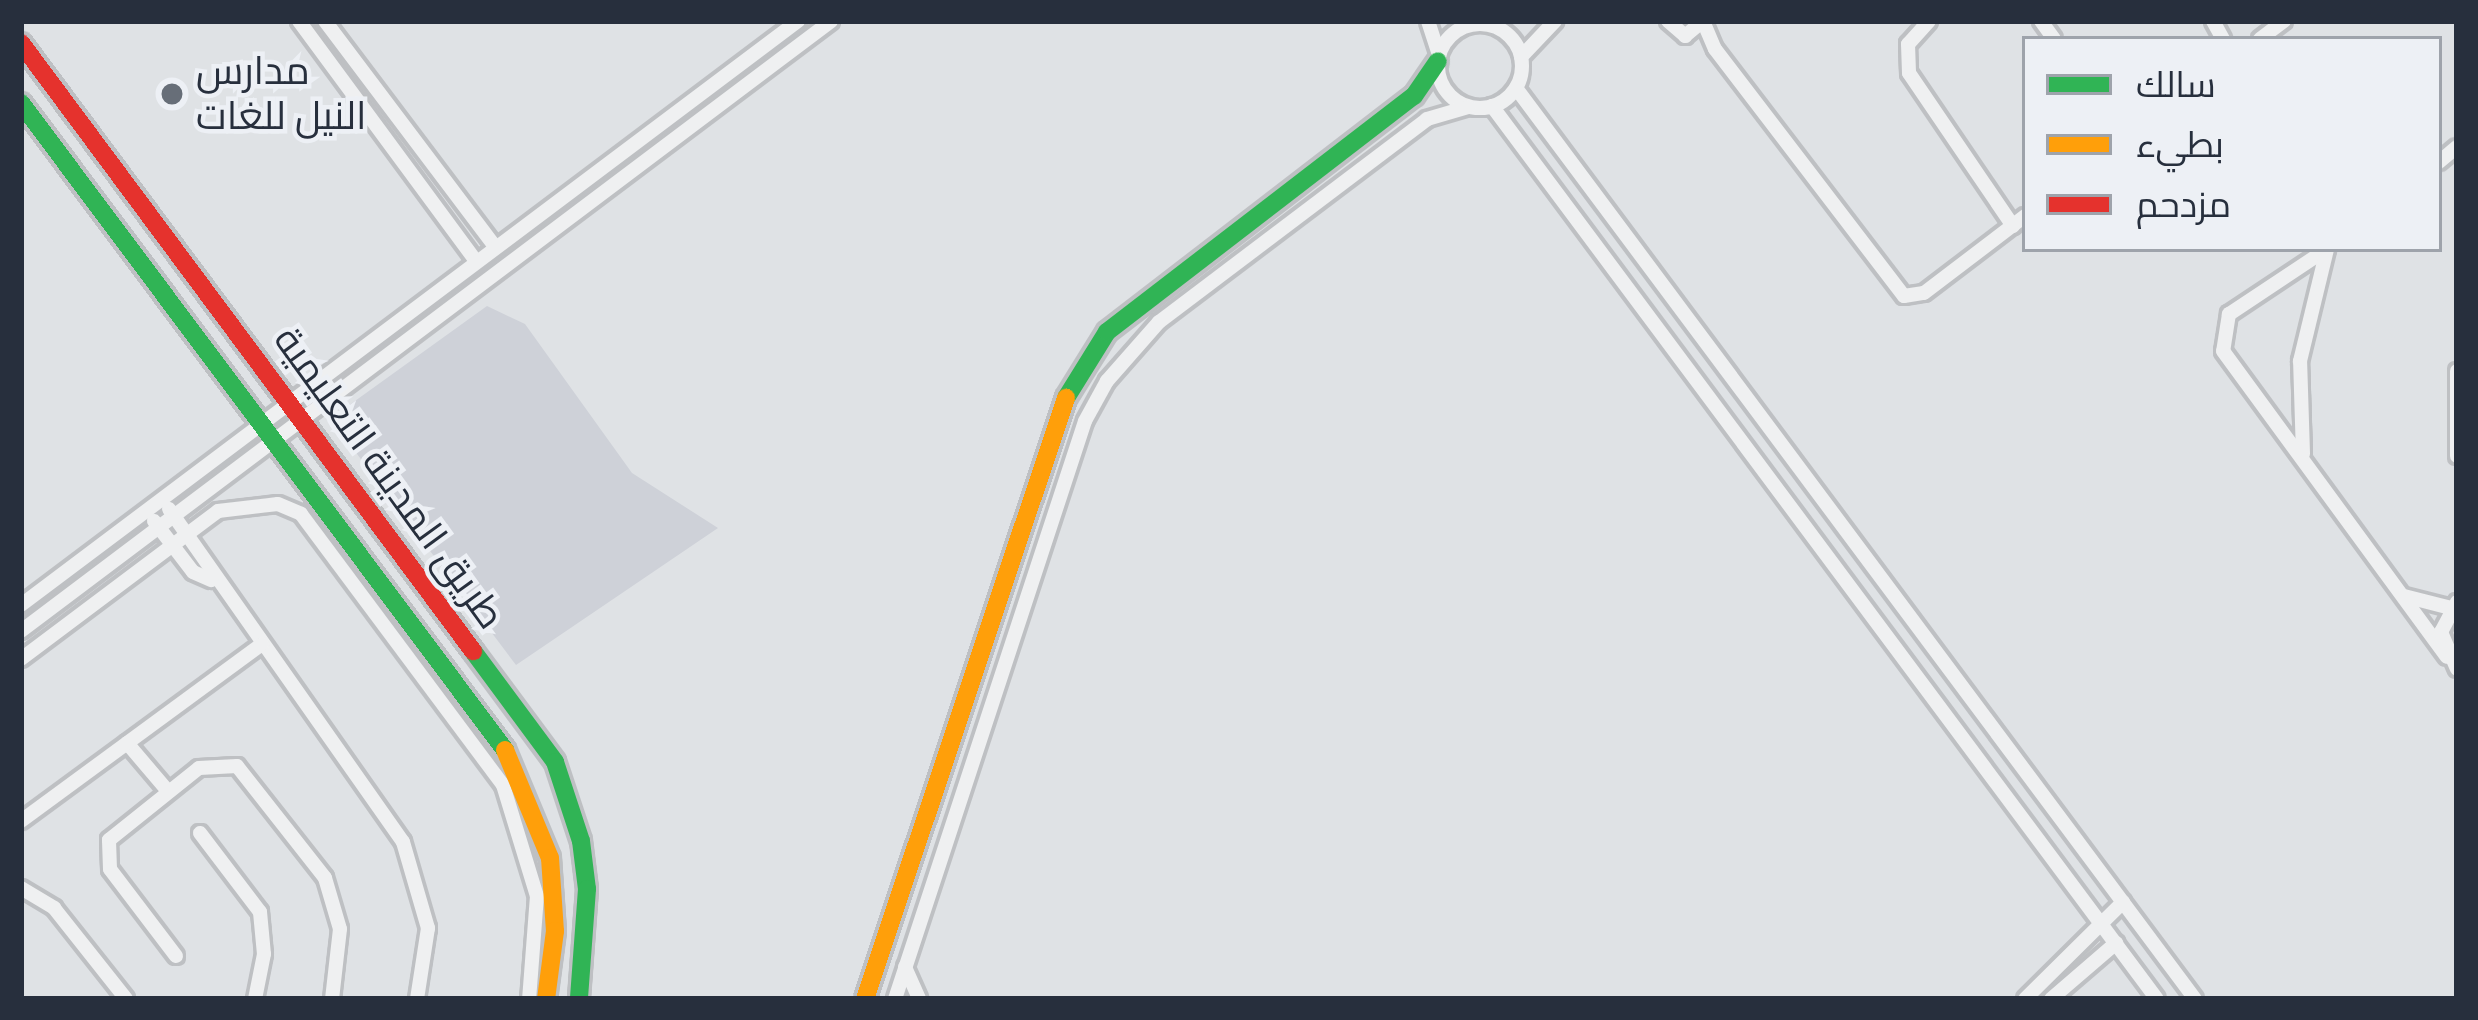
<!DOCTYPE html>
<meta charset="utf-8">
<style>
body{margin:0}
#map{position:relative;width:2478px;height:1020px;overflow:hidden;background:#dfe2e5;font-family:Karla,Cairo,sans-serif}
div>[style]{position:absolute}
.built>*{inset:0;background:#ced1d8}
.roads{filter:drop-shadow(3px 0 #bec0c3) drop-shadow(-3px 0 #bec0c3) drop-shadow(0 3px #bec0c3) drop-shadow(0 -3px #bec0c3)}
.street>*{height:14px;margin:-7px;padding:0 7px;transform-origin:7px;border-radius:7px;background:#eff0f1}
.street>.ring{margin:-7px;padding:0;box-sizing:content-box;background:none;border:14px solid #eff0f1;border-radius:50%}
.fast>*{height:18px;margin:-9px;padding:0 9px;transform-origin:9px;border-radius:9px;background:#30b455}
.slow>*{height:18px;margin:-9px;padding:0 9px;transform-origin:9px;border-radius:9px;background:#ff9f0a}
.jam>*{height:18px;margin:-9px;padding:0 9px;transform-origin:9px;border-radius:9px;background:#e5322d}
.dots>*{width:33px;height:33px;translate:-50% -50%;box-sizing:border-box;border:6px solid #edf0f5;border-radius:50%}
span{translate:-50% -50%;white-space:nowrap;text-align:center;line-height:1.15;-webkit-text-stroke:9px #edf0f5;paint-order:stroke}
.poi-label{font-size:39px;color:#272f3d}
.left{translate:0 -50%;text-align:left}
.street-label{font-size:39px;color:#272f3d}
.frame{position:absolute;inset:0;border:24px solid #272f3d;pointer-events:none}
.legend{position:absolute;left:2022px;top:36px;width:420px;height:216px;box-sizing:border-box;background:#edf0f5;border:3px solid #9ea3ab;margin:0;padding:15px 21px;list-style:none;font-size:36px;color:#272f3d}
.legend li{display:flex;align-items:center;gap:24px;height:60px}
.legend b{width:60px;border:3px solid #9ea3ab}
</style>
<div id="map">
<div class="built">
<div style="clip-path:polygon(487px 306px,525px 324px,632px 473px,718px 528px,516px 665px,345px 438px,348px 406px)"></div>
</div>
<div class="roads">
<div class="street">
<div style="left:299px;top:21px;width:298px;rotate:53.6deg"></div>
<div style="left:325px;top:21px;width:283px;rotate:53deg"></div>
<div style="left:1428px;top:21px;width:35px;rotate:72deg"></div>
<div style="left:1668px;top:21px;width:23px;rotate:41deg"></div>
<div style="left:1685px;top:36px;width:23px;rotate:-40deg"></div>
<div style="left:1703px;top:21px;width:30px;rotate:67deg"></div>
<div style="left:1715px;top:49px;width:311px;rotate:52.6deg"></div>
<div style="left:1904px;top:296px;width:20px;rotate:-9deg"></div>
<div style="left:1924px;top:293px;width:127px;rotate:-37.3deg"></div>
<div style="left:1929px;top:21px;width:31px;rotate:132deg"></div>
<div style="left:1908px;top:44px;width:29px;rotate:88deg"></div>
<div style="left:1909px;top:73px;width:185px;rotate:55.8deg"></div>
<div style="left:2041px;top:21px;width:22px;rotate:54deg"></div>
<div style="left:2213px;top:21px;width:21px;rotate:61deg"></div>
<div class="ring" style="left:1438px;top:24px;width:70px;height:70px"></div>
<div style="left:2260px;top:39px;width:30px;rotate:-37deg"></div>
<div style="left:1521px;top:57px;width:50px;rotate:-46.6deg"></div>
<div style="left:1516px;top:88px;width:1136px;rotate:53.3deg"></div>
<div style="left:1492px;top:106px;width:1113px;rotate:53.33deg"></div>
<div style="left:2439px;top:162px;width:23px;rotate:-40deg"></div>
<div style="left:2327px;top:249px;width:118px;rotate:146.4deg"></div>
<div style="left:2229px;top:314px;width:37px;rotate:99deg"></div>
<div style="left:2223px;top:351px;width:379px;rotate:53.8deg"></div>
<div style="left:2457px;top:371px;width:85px;rotate:90deg"></div>
<div style="left:2303px;top:454px;width:93px;rotate:-91.8deg"></div>
<div style="left:2300px;top:361px;width:115px;rotate:-76.4deg"></div>
<div style="left:169px;top:509px;width:407px;rotate:54.9deg"></div>
<div style="left:403px;top:842px;width:90px;rotate:73.8deg"></div>
<div style="left:428px;top:928px;width:72px;rotate:98.8deg"></div>
<div style="left:154px;top:521px;width:64px;rotate:52.6deg"></div>
<div style="left:193px;top:572px;width:20px;rotate:24deg"></div>
<div style="left:2404px;top:596px;width:49px;rotate:14.3deg"></div>
<div style="left:2457px;top:602px;width:34px;rotate:118deg"></div>
<div style="left:2441px;top:632px;width:40px;rotate:66.6deg"></div>
<div style="left:21px;top:605px;width:972px;rotate:-36.93deg"></div>
<div style="left:21px;top:631px;width:1014px;rotate:-36.98deg"></div>
<div style="left:21px;top:659px;width:246px;rotate:-36.9deg"></div>
<div style="left:218px;top:511px;width:60px;rotate:-6.7deg"></div>
<div style="left:278px;top:504px;width:25px;rotate:23deg"></div>
<div style="left:301px;top:514px;width:338px;rotate:53.3deg"></div>
<div style="left:503px;top:785px;width:116px;rotate:73deg"></div>
<div style="left:537px;top:896px;width:103px;rotate:94.4deg"></div>
<div style="left:127px;top:743px;width:62px;rotate:49.6deg"></div>
<div style="left:21px;top:821px;width:299px;rotate:-36.3deg"></div>
<div style="left:200px;top:833px;width:99px;rotate:52.8deg"></div>
<div style="left:260px;top:912px;width:42px;rotate:84.6deg"></div>
<div style="left:264px;top:954px;width:46px;rotate:101.3deg"></div>
<div style="left:21px;top:888px;width:39px;rotate:31deg"></div>
<div style="left:54px;top:908px;width:116px;rotate:51.6deg"></div>
<div style="left:176px;top:956px;width:109px;rotate:-127.2deg"></div>
<div style="left:110px;top:869px;width:29px;rotate:-92deg"></div>
<div style="left:109px;top:840px;width:115px;rotate:-38.7deg"></div>
<div style="left:199px;top:768px;width:38px;rotate:-3deg"></div>
<div style="left:237px;top:766px;width:142px;rotate:51.8deg"></div>
<div style="left:325px;top:878px;width:53px;rotate:73.6deg"></div>
<div style="left:340px;top:929px;width:70px;rotate:96.5deg"></div>
<div style="left:905px;top:967px;width:35px;rotate:66deg"></div>
<div style="left:895px;top:999px;width:608px;rotate:-71.8deg"></div>
<div style="left:1085px;top:421px;width:46px;rotate:-61.2deg"></div>
<div style="left:1107px;top:381px;width:79px;rotate:-48.6deg"></div>
<div style="left:1159px;top:322px;width:336px;rotate:-37.1deg"></div>
<div style="left:1427px;top:119px;width:43px;rotate:-16.3deg"></div>
<div style="left:2025px;top:999px;width:138px;rotate:-44.7deg"></div>
<div style="left:2051px;top:999px;width:86px;rotate:-40.7deg"></div>
</div>
<div class="fast">
<div style="left:21px;top:103px;width:808px;rotate:53.2deg"></div>
<div style="left:1066px;top:398px;width:78px;rotate:-58.2deg"></div>
<div style="left:1107px;top:332px;width:387px;rotate:-37.6deg"></div>
<div style="left:1414px;top:96px;width:42px;rotate:-55.6deg"></div>
<div style="left:473px;top:651px;width:138px;rotate:53.5deg"></div>
<div style="left:555px;top:762px;width:83px;rotate:71.8deg"></div>
<div style="left:581px;top:841px;width:48px;rotate:82.9deg"></div>
<div style="left:587px;top:889px;width:110px;rotate:94.2deg"></div>
</div>
<div class="slow">
<div style="left:505px;top:750px;width:117px;rotate:67.4deg"></div>
<div style="left:550px;top:858px;width:73px;rotate:86.1deg"></div>
<div style="left:555px;top:931px;width:69px;rotate:97.5deg"></div>
<div style="left:865px;top:999px;width:634px;rotate:-71.51deg"></div>
</div>
<div class="jam">
<div style="left:21px;top:43px;width:758px;rotate:53.37deg"></div>
</div>
</div>
<div class="dots">
<div style="left:172px;top:94px;background:#676e78"></div>
</div>
<div class="poi-label">
<span class="left" style="left:196px;top:94px">مدارس<br>النيل للغات</span>
</div>
<div class="street-label">
<span style="left:389px;top:478px;rotate:54deg">طريق المدينة التعليمية</span>
</div>
<div class="frame"></div>
<ul class="legend">
<li><b style="height:15px;background:#30b455"></b>سالك</li>
<li><b style="height:15px;background:#ff9f0a"></b>بطيء</li>
<li><b style="height:15px;background:#e5322d"></b>مزدحم</li>
</ul>
</div>
